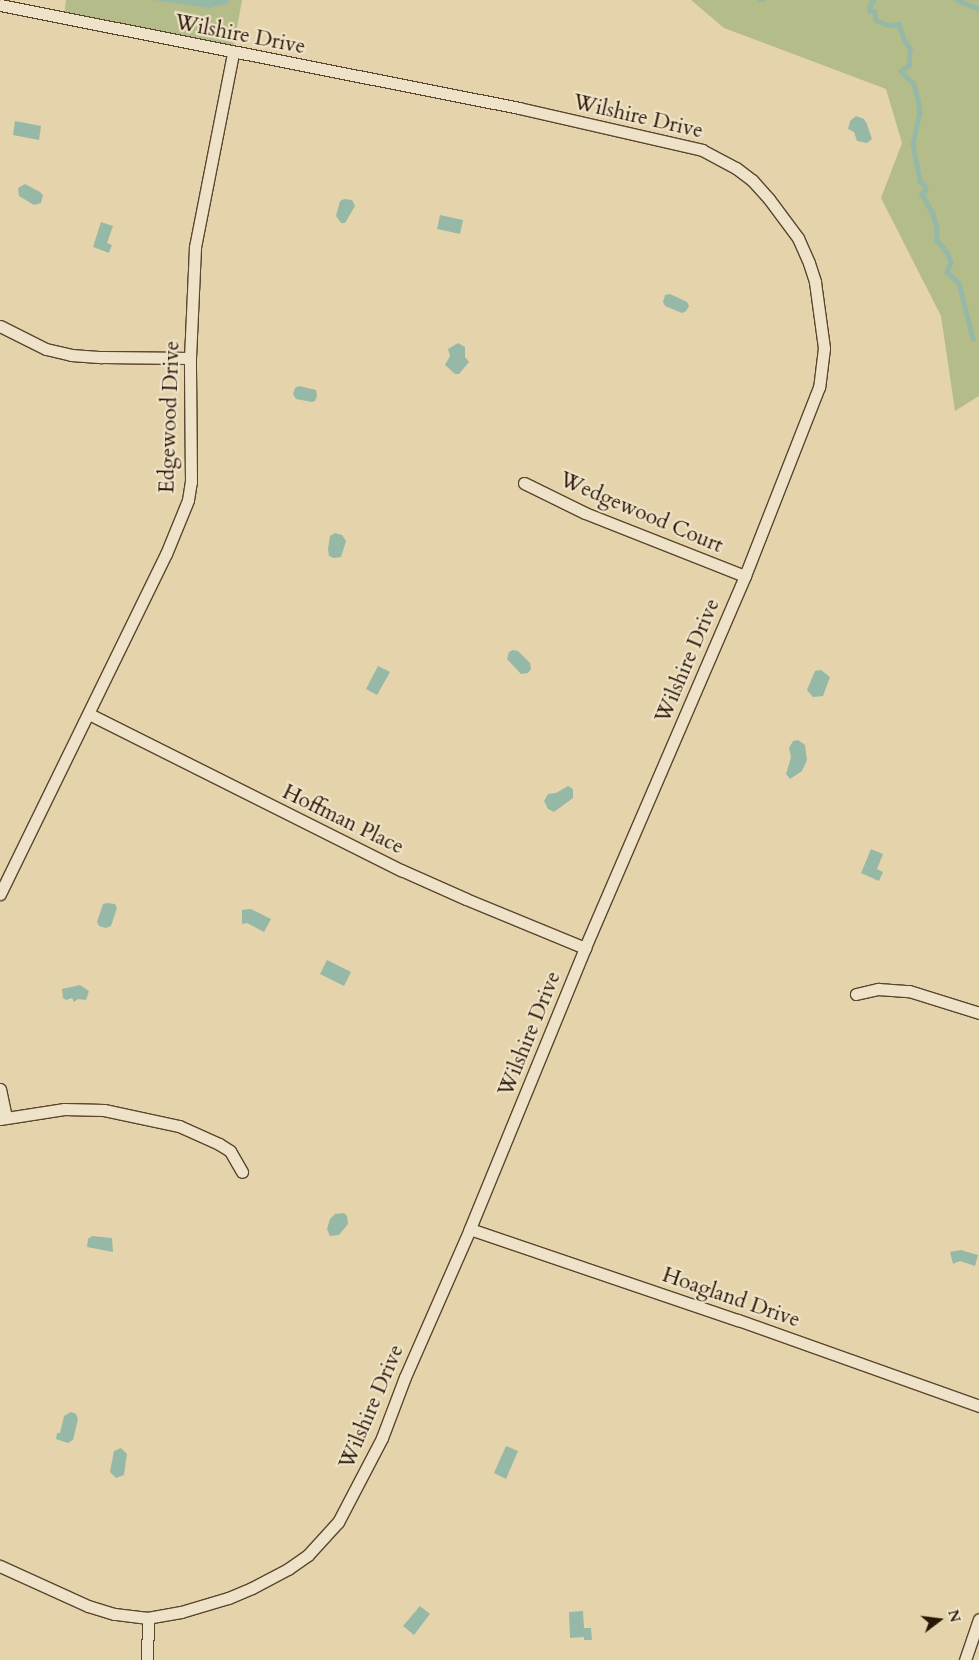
<!DOCTYPE html>
<style>
body{margin:0}
#map{position:relative;width:979px;height:1660px;overflow:hidden;background:#e5d4ab;font-family:Cardo,serif}
div>[style]{position:absolute}
.green>*{inset:0;background:#b4bd89}
.water>*{inset:0;background:#96b8a7}
.stream>*{height:4.5px;margin:-2.25px;padding:0 2.25px;transform-origin:2.25px;border-radius:2.25px;background:#96b8a7}
.roads{filter:drop-shadow(1px 0 #59462f) drop-shadow(-1px 0 #59462f) drop-shadow(0 1px #59462f) drop-shadow(0 -1px #59462f)}
.minor>*{height:11px;margin:-5.5px;padding:0 5.5px;transform-origin:5.5px;border-radius:5.5px;background:#eee3c8}
span{translate:-50% -50%;white-space:nowrap;text-align:center;line-height:1.15;-webkit-text-stroke:4.5px #eee3c8;paint-order:stroke}
.street-label{font-size:21px;color:#2a1606}
.north{position:absolute;left:914px;top:1595px;width:50px;height:50px;-webkit-text-stroke:4px #eee3c8;paint-order:stroke;rotate:75deg;font-size:14px;font-weight:700;line-height:20px;text-align:center;color:#2a1606}
.north::after{content:'';display:block;margin:auto;width:18px;height:22px;background:#2a1606;clip-path:polygon(50% 0,100% 100%,50% 72%,0 100%)}
</style>
<div id="map">
<div class="green">
<div style="clip-path:polygon(66px 0,242px 0,232px 56px,63px 24px)"></div>
<div style="clip-path:polygon(691px 0,979px 0,979px 396px,955px 411px,941px 316px,881px 198px,902px 143px,886px 89px,724px 28px)"></div>
</div>
<div class="water">
<div style="clip-path:polygon(153px 0,229px 0,228px 4px,210px 8px)"></div>
<div style="clip-path:polygon(856px 116px,864px 119px,867px 124px,872px 139px,867px 143px,857px 141px,854px 132px,848px 129px,850px 121px)"></div>
<div style="clip-path:polygon(15px 121px,41px 126px,39px 140px,13px 135px)"></div>
<div style="clip-path:polygon(25px 184px,40px 192px,43px 195px,41px 203px,34px 205px,19px 196px,18px 188px)"></div>
<div style="clip-path:polygon(344px 199px,352px 200px,355px 206px,345px 223px,341px 223px,336px 216px,340px 201px)"></div>
<div style="clip-path:polygon(440px 215px,463px 220px,460px 234px,437px 229px)"></div>
<div style="clip-path:polygon(101px 222px,113px 226px,107px 243px,112px 245px,109px 253px,93px 247px)"></div>
<div style="clip-path:polygon(670px 294px,687px 302px,689px 306px,686px 311px,682px 313px,665px 306px,663px 302px,665px 295px)"></div>
<div style="clip-path:polygon(458px 343px,465px 347px,465px 357px,469px 362px,459px 374px,455px 374px,445px 365px,450px 356px,448px 349px)"></div>
<div style="clip-path:polygon(299px 386px,316px 390px,317px 396px,315px 401px,312px 402px,296px 399px,293px 394px,295px 388px)"></div>
<div style="clip-path:polygon(335px 533px,342px 535px,346px 541px,341px 557px,334px 558px,329px 556px,328px 549px,330px 536px)"></div>
<div style="clip-path:polygon(513px 650px,518px 651px,530px 663px,531px 669px,528px 673px,521px 674px,507px 659px,509px 652px)"></div>
<div style="clip-path:polygon(378px 666px,390px 672px,377px 695px,366px 689px)"></div>
<div style="clip-path:polygon(821px 670px,830px 677px,823px 696px,813px 697px,807px 690px,815px 671px)"></div>
<div style="clip-path:polygon(798px 740px,805px 745px,807px 760px,802px 771px,790px 779px,786px 774px,791px 757px,789px 748px,793px 741px)"></div>
<div style="clip-path:polygon(568px 786px,573px 789px,573px 798px,554px 812px,548px 809px,544px 801px,548px 794px,556px 793px)"></div>
<div style="clip-path:polygon(871px 849px,883px 854px,877px 869px,883px 872px,879px 881px,861px 873px)"></div>
<div style="clip-path:polygon(107px 903px,115px 904px,117px 908px,111px 926px,106px 928px,99px 926px,97px 922px,103px 904px)"></div>
<div style="clip-path:polygon(251px 909px,271px 919px,264px 932px,247px 923px,242px 924px,242px 910px)"></div>
<div style="clip-path:polygon(327px 960px,351px 972px,344px 986px,320px 974px)"></div>
<div style="clip-path:polygon(80px 985px,89px 991px,86px 1000px,78px 999px,74px 1002px,72px 998px,66px 1000px,63px 998px,62px 989px)"></div>
<div style="clip-path:polygon(344px 1213px,347px 1216px,348px 1224px,339px 1235px,330px 1236px,327px 1229px,330px 1219px,335px 1214px)"></div>
<div style="clip-path:polygon(92px 1236px,112px 1238px,113px 1252px,87px 1247px,88px 1239px)"></div>
<div style="clip-path:polygon(961px 1250px,978px 1255px,975px 1266px,960px 1261px,953px 1264px,950px 1252px)"></div>
<div style="clip-path:polygon(71px 1412px,76px 1414px,78px 1419px,73px 1440px,68px 1443px,56px 1439px,57px 1433px,60px 1433px,64px 1416px)"></div>
<div style="clip-path:polygon(506px 1446px,518px 1451px,506px 1479px,494px 1473px)"></div>
<div style="clip-path:polygon(121px 1448px,127px 1454px,124px 1475px,116px 1478px,110px 1472px,114px 1451px)"></div>
<div style="clip-path:polygon(420px 1606px,430px 1614px,414px 1635px,403px 1626px)"></div>
<div style="clip-path:polygon(583px 1611px,584px 1628px,591px 1628px,592px 1640px,584px 1640px,584px 1637px,570px 1638px,569px 1612px)"></div>
</div>
<div class="stream">
<div style="left:760px;top:0;width:4px"></div>
<div style="left:874px;top:0;width:7px;rotate:124deg"></div>
<div style="left:870px;top:6px;width:5px;rotate:90deg"></div>
<div style="left:870px;top:11px;width:5px"></div>
<div style="left:875px;top:11px;width:9px;rotate:84deg"></div>
<div style="left:876px;top:20px;width:13px;rotate:23deg"></div>
<div style="left:888px;top:25px;width:11px;rotate:-5deg"></div>
<div style="left:899px;top:24px;width:18px;rotate:71deg"></div>
<div style="left:905px;top:41px;width:9px;rotate:54deg"></div>
<div style="left:910px;top:48px;width:18px;rotate:93deg"></div>
<div style="left:909px;top:66px;width:9px;rotate:148deg"></div>
<div style="left:901px;top:71px;width:18px;rotate:45deg"></div>
<div style="left:914px;top:84px;width:16px;rotate:76deg"></div>
<div style="left:918px;top:100px;width:12px;rotate:81deg"></div>
<div style="left:920px;top:112px;width:33px;rotate:102deg"></div>
<div style="left:913px;top:144px;width:38px;rotate:79deg"></div>
<div style="left:920px;top:181px;width:7px;rotate:45deg"></div>
<div style="left:925px;top:186px;width:4px;rotate:76deg"></div>
<div style="left:926px;top:190px;width:6px;rotate:135deg"></div>
<div style="left:922px;top:194px;width:23px;rotate:61deg"></div>
<div style="left:933px;top:214px;width:15px;rotate:74deg"></div>
<div style="left:937px;top:228px;width:12px;rotate:90deg"></div>
<div style="left:937px;top:240px;width:16px;rotate:50deg"></div>
<div style="left:947px;top:252px;width:11px;rotate:68deg"></div>
<div style="left:951px;top:262px;width:11px;rotate:112deg"></div>
<div style="left:947px;top:272px;width:16px;rotate:43deg"></div>
<div style="left:959px;top:283px;width:57px;rotate:75.7deg"></div>
<div style="left:957px;top:0;width:24px;rotate:22deg"></div>
</div>
<div class="roads">
<div class="minor">
<div style="left:0;top:5px;width:529px;rotate:11.22deg"></div>
<div style="left:519px;top:108px;width:188px;rotate:12.9deg"></div>
<div style="left:702px;top:150px;width:38px;rotate:28deg"></div>
<div style="left:736px;top:168px;width:20px;rotate:37deg"></div>
<div style="left:752px;top:180px;width:25px;rotate:48deg"></div>
<div style="left:769px;top:199px;width:49px;rotate:53.4deg"></div>
<div style="left:798px;top:238px;width:27px;rotate:66deg"></div>
<div style="left:809px;top:263px;width:20px;rotate:72deg"></div>
<div style="left:815px;top:282px;width:67px;rotate:82.2deg"></div>
<div style="left:824px;top:348px;width:39px;rotate:97deg"></div>
<div style="left:819px;top:387px;width:203px;rotate:111.4deg"></div>
<div style="left:745px;top:576px;width:405px;rotate:113.3deg"></div>
<div style="left:585px;top:948px;width:304px;rotate:112.3deg"></div>
<div style="left:470px;top:1229px;width:162px;rotate:113.7deg"></div>
<div style="left:405px;top:1377px;width:65px;rotate:110.7deg"></div>
<div style="left:382px;top:1438px;width:95px;rotate:117.6deg"></div>
<div style="left:338px;top:1522px;width:45px;rotate:132.3deg"></div>
<div style="left:308px;top:1555px;width:24px;rotate:145deg"></div>
<div style="left:288px;top:1569px;width:41px;rotate:152.2deg"></div>
<div style="left:252px;top:1588px;width:26px;rotate:157deg"></div>
<div style="left:228px;top:1598px;width:49px;rotate:163.4deg"></div>
<div style="left:181px;top:1612px;width:34px;rotate:170deg"></div>
<div style="left:148px;top:1618px;width:34px;rotate:-173deg"></div>
<div style="left:114px;top:1614px;width:27px;rotate:-163deg"></div>
<div style="left:88px;top:1606px;width:97px;rotate:-155.6deg"></div>
<div style="left:0;top:326px;width:51px;rotate:26.6deg"></div>
<div style="left:46px;top:349px;width:26px;rotate:13deg"></div>
<div style="left:71px;top:355px;width:31px;rotate:4deg"></div>
<div style="left:102px;top:357px;width:88px;rotate:0.7deg"></div>
<div style="left:524px;top:483px;width:68px;rotate:26.2deg"></div>
<div style="left:585px;top:513px;width:172px;rotate:21.5deg"></div>
<div style="left:89px;top:714px;width:349px;rotate:26.6deg"></div>
<div style="left:401px;top:870px;width:71px;rotate:24deg"></div>
<div style="left:466px;top:899px;width:129px;rotate:22.4deg"></div>
<div style="left:0;top:894px;width:378px;rotate:-64deg"></div>
<div style="left:166px;top:554px;width:58px;rotate:-67.8deg"></div>
<div style="left:188px;top:500px;width:18px;rotate:-81deg"></div>
<div style="left:191px;top:482px;width:124px;rotate:-90.5deg"></div>
<div style="left:190px;top:358px;width:111px;rotate:-87.4deg"></div>
<div style="left:195px;top:247px;width:198px;rotate:-78.9deg"></div>
<div style="left:856px;top:994px;width:23px;rotate:-13deg"></div>
<div style="left:878px;top:989px;width:31px;rotate:4deg"></div>
<div style="left:909px;top:991px;width:73px;rotate:17.4deg"></div>
<div style="left:0;top:1089px;width:29px;rotate:78deg"></div>
<div style="left:0;top:1119px;width:65px;rotate:-8.9deg"></div>
<div style="left:64px;top:1109px;width:40px;rotate:1.4deg"></div>
<div style="left:104px;top:1110px;width:77px;rotate:12deg"></div>
<div style="left:179px;top:1126px;width:44px;rotate:24.2deg"></div>
<div style="left:219px;top:1144px;width:13px;rotate:32deg"></div>
<div style="left:230px;top:1151px;width:24px;rotate:60deg"></div>
<div style="left:470px;top:1229px;width:283px;rotate:18.8deg"></div>
<div style="left:738px;top:1320px;width:256px;rotate:19.6deg"></div>
<div style="left:147px;top:1660px;width:42px;rotate:-88.6deg"></div>
<div style="left:965px;top:1660px;width:43px;rotate:-71.1deg"></div>
</div>
</div>
<div class="street-label">
<span style="left:240px;top:35px;rotate:11deg">Wilshire Drive</span>
<span style="left:638px;top:117px;rotate:13deg">Wilshire Drive</span>
<span style="left:170px;top:417px;rotate:-88deg">Edgewood Drive</span>
<span style="left:641px;top:513px;rotate:23deg">Wedgewood Court</span>
<span style="left:688px;top:661px;rotate:-67deg">Wilshire Drive</span>
<span style="left:343px;top:820px;rotate:26deg">Hoffman Place</span>
<span style="left:530px;top:1034px;rotate:-68deg">Wilshire Drive</span>
<span style="left:731px;top:1298px;rotate:19deg">Hoagland Drive</span>
<span style="left:372px;top:1407px;rotate:-67deg">Wilshire Drive</span>
</div>
<div class="north">N</div>
</div>
